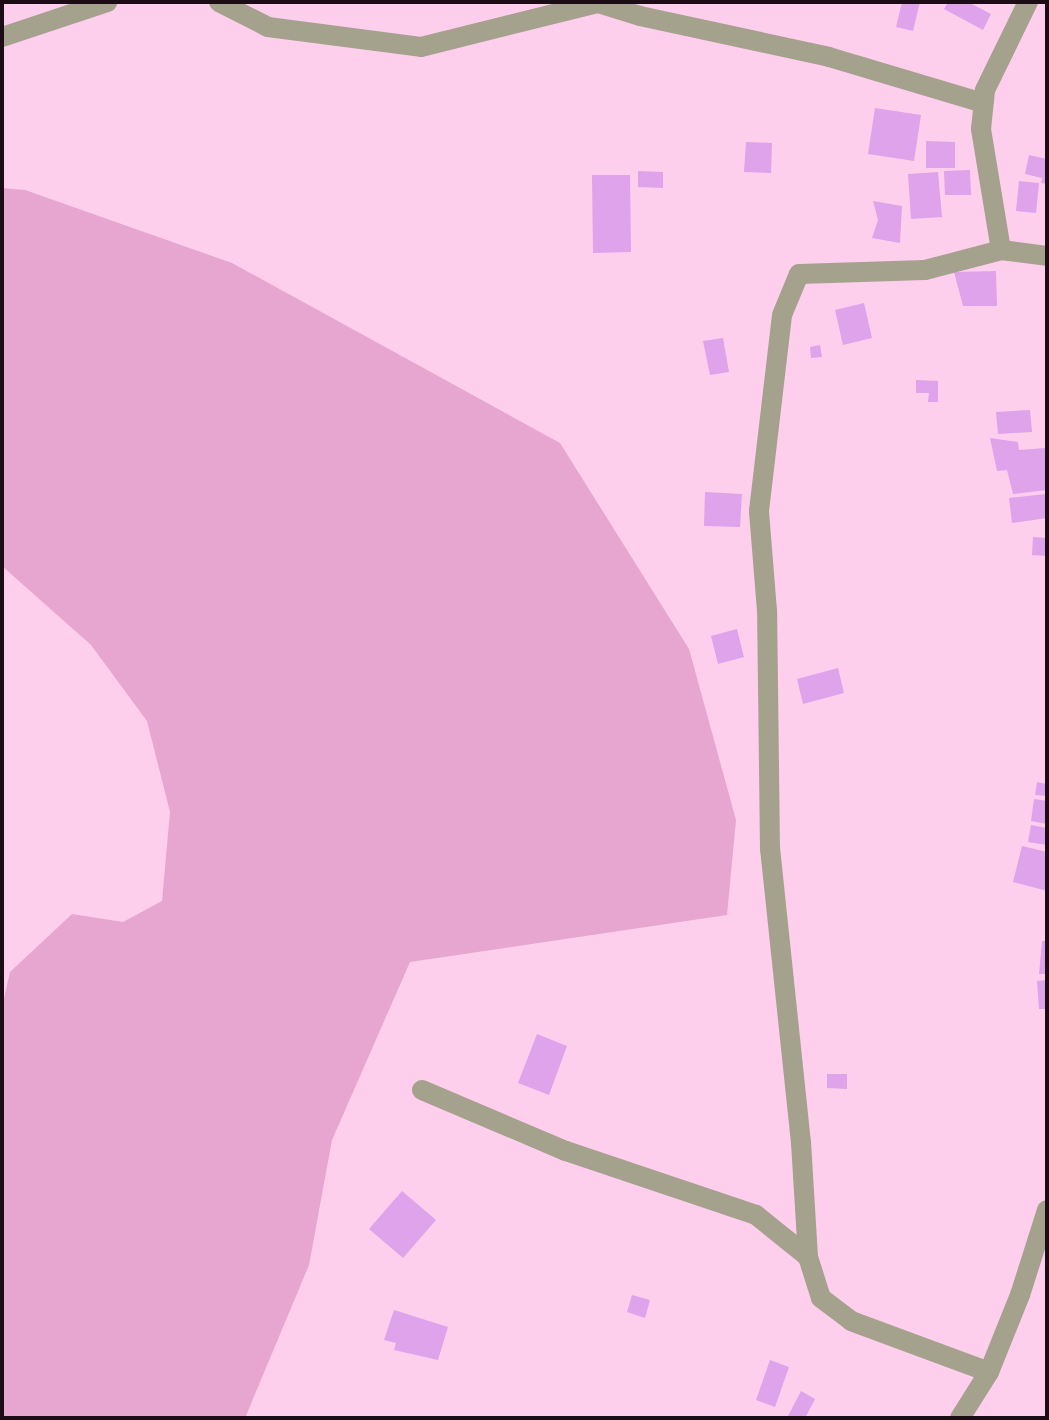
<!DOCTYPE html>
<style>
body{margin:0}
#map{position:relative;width:1049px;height:1420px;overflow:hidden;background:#fdcfec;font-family:"Varela Round",sans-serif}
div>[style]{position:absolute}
.green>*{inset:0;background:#e7a6d0}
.building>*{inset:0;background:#dea3ea}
.street>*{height:20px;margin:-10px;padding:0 10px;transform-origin:10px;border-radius:10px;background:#a4a18d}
span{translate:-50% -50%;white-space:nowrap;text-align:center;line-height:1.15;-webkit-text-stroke:8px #fdcfec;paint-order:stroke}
.frame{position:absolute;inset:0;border:4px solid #1c0c16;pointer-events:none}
</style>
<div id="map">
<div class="green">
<div style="clip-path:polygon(2px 188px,25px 190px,232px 263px,560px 443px,689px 649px,736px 820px,727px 915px,410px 962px,332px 1140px,309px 1265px,245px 1418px,2px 1418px,2px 1007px,10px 972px,72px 914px,123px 922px,162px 901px,170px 812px,147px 721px,91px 645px,2px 566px)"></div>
</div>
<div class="building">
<div style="clip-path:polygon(902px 2px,920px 2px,913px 31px,896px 27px)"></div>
<div style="clip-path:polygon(948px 2px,968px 2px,991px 14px,983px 30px,944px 9px)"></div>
<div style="clip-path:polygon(875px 108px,921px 115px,914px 161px,868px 154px)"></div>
<div style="clip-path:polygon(926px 141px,955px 142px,955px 168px,926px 168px)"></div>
<div style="clip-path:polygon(746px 142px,772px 143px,771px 173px,744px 172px)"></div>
<div style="clip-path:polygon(1029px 155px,1047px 159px,1047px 184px,1041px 183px,1042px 178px,1025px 174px)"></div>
<div style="clip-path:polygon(970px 170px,971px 195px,945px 195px,944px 171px)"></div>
<div style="clip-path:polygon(638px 171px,663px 172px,663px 188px,638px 187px)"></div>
<div style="clip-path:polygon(938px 172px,942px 217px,911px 219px,908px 174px)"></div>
<div style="clip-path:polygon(592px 175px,630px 175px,631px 252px,593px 253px)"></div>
<div style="clip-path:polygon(1019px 181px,1039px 183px,1036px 213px,1016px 211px)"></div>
<div style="clip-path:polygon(873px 201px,902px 206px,900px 243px,872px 238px,878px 220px)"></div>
<div style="clip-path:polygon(996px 271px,997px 306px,963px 306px,954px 272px)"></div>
<div style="clip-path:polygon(864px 303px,872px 338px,843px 345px,835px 310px)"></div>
<div style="clip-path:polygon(723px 338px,729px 372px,710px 375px,703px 341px)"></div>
<div style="clip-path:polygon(820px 345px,822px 357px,811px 358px,810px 347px)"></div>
<div style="clip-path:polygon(916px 380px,938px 381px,938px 402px,928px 402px,929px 393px,916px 393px)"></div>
<div style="clip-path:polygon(1030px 410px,1032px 432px,998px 434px,996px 412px)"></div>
<div style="clip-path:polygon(990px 438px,1018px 442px,1019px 450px,1045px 448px,1047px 490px,1013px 494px,1007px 470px,997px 471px)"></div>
<div style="clip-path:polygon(705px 492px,742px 494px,740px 527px,704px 526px)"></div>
<div style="clip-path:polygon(1046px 494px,1047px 518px,1012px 523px,1009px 498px)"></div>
<div style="clip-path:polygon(1033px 537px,1047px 538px,1047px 556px,1032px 555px)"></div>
<div style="clip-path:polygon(737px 629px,744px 657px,718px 664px,711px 636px)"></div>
<div style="clip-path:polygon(838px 668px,844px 693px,803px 704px,797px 679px)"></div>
<div style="clip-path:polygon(1037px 782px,1047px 784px,1047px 796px,1035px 795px)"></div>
<div style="clip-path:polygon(1034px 799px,1047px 801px,1047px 824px,1031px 821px)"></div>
<div style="clip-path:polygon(1031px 825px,1047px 828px,1047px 845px,1028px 842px)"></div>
<div style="clip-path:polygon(1022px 846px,1047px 852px,1047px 891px,1013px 882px)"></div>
<div style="clip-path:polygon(1042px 941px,1047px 941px,1047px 974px,1039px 974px)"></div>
<div style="clip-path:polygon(1047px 980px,1047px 1009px,1039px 1009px,1037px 981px)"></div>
<div style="clip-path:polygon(537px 1034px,567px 1046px,549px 1095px,518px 1083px)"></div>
<div style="clip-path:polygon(827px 1074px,847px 1074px,847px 1089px,827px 1088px)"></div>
<div style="clip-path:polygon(402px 1191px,436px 1220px,403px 1258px,369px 1229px)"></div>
<div style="clip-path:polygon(632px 1295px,650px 1300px,645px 1318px,627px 1312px)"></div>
<div style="clip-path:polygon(394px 1310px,448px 1327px,438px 1360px,394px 1350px,396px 1343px,384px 1340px)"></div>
<div style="clip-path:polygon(770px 1360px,789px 1367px,775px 1407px,756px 1400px)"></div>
<div style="clip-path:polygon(801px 1391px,815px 1399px,805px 1418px,787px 1418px)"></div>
</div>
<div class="street">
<div style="left:219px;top:2px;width:55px;rotate:27deg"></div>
<div style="left:268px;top:27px;width:154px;rotate:7.4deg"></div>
<div style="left:421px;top:47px;width:182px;rotate:-14deg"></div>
<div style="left:598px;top:3px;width:44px;rotate:17.2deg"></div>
<div style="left:640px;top:16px;width:193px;rotate:12.2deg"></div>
<div style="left:829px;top:57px;width:161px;rotate:16.6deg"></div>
<div style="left:2px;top:37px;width:111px;rotate:-18.4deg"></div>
<div style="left:1001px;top:250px;width:123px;rotate:-99.4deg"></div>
<div style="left:981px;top:129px;width:39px;rotate:-84deg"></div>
<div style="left:985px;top:90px;width:98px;rotate:-64deg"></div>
<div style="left:422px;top:1090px;width:156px;rotate:23deg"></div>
<div style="left:566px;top:1151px;width:200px;rotate:18.6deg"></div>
<div style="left:756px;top:1215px;width:67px;rotate:38.9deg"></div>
<div style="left:808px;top:1257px;width:43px;rotate:72.4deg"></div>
<div style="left:821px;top:1298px;width:38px;rotate:37deg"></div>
<div style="left:851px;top:1321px;width:147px;rotate:20.3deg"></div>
<div style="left:808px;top:1257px;width:114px;rotate:-93.5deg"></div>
<div style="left:801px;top:1143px;width:296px;rotate:-96deg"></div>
<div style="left:770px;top:849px;width:238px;rotate:-90.7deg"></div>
<div style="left:767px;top:611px;width:100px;rotate:-94.6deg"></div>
<div style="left:759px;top:511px;width:197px;rotate:-83.3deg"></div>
<div style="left:782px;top:315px;width:44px;rotate:-67.5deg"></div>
<div style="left:799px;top:274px;width:126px;rotate:-1.8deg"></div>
<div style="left:925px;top:270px;width:79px;rotate:-14.7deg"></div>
<div style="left:1001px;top:250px;width:46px;rotate:7.4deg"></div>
<div style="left:960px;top:1418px;width:54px;rotate:-57.8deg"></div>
<div style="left:989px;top:1372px;width:83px;rotate:-68.1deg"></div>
<div style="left:1020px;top:1295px;width:89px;rotate:-72.4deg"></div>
</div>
<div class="frame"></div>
</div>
